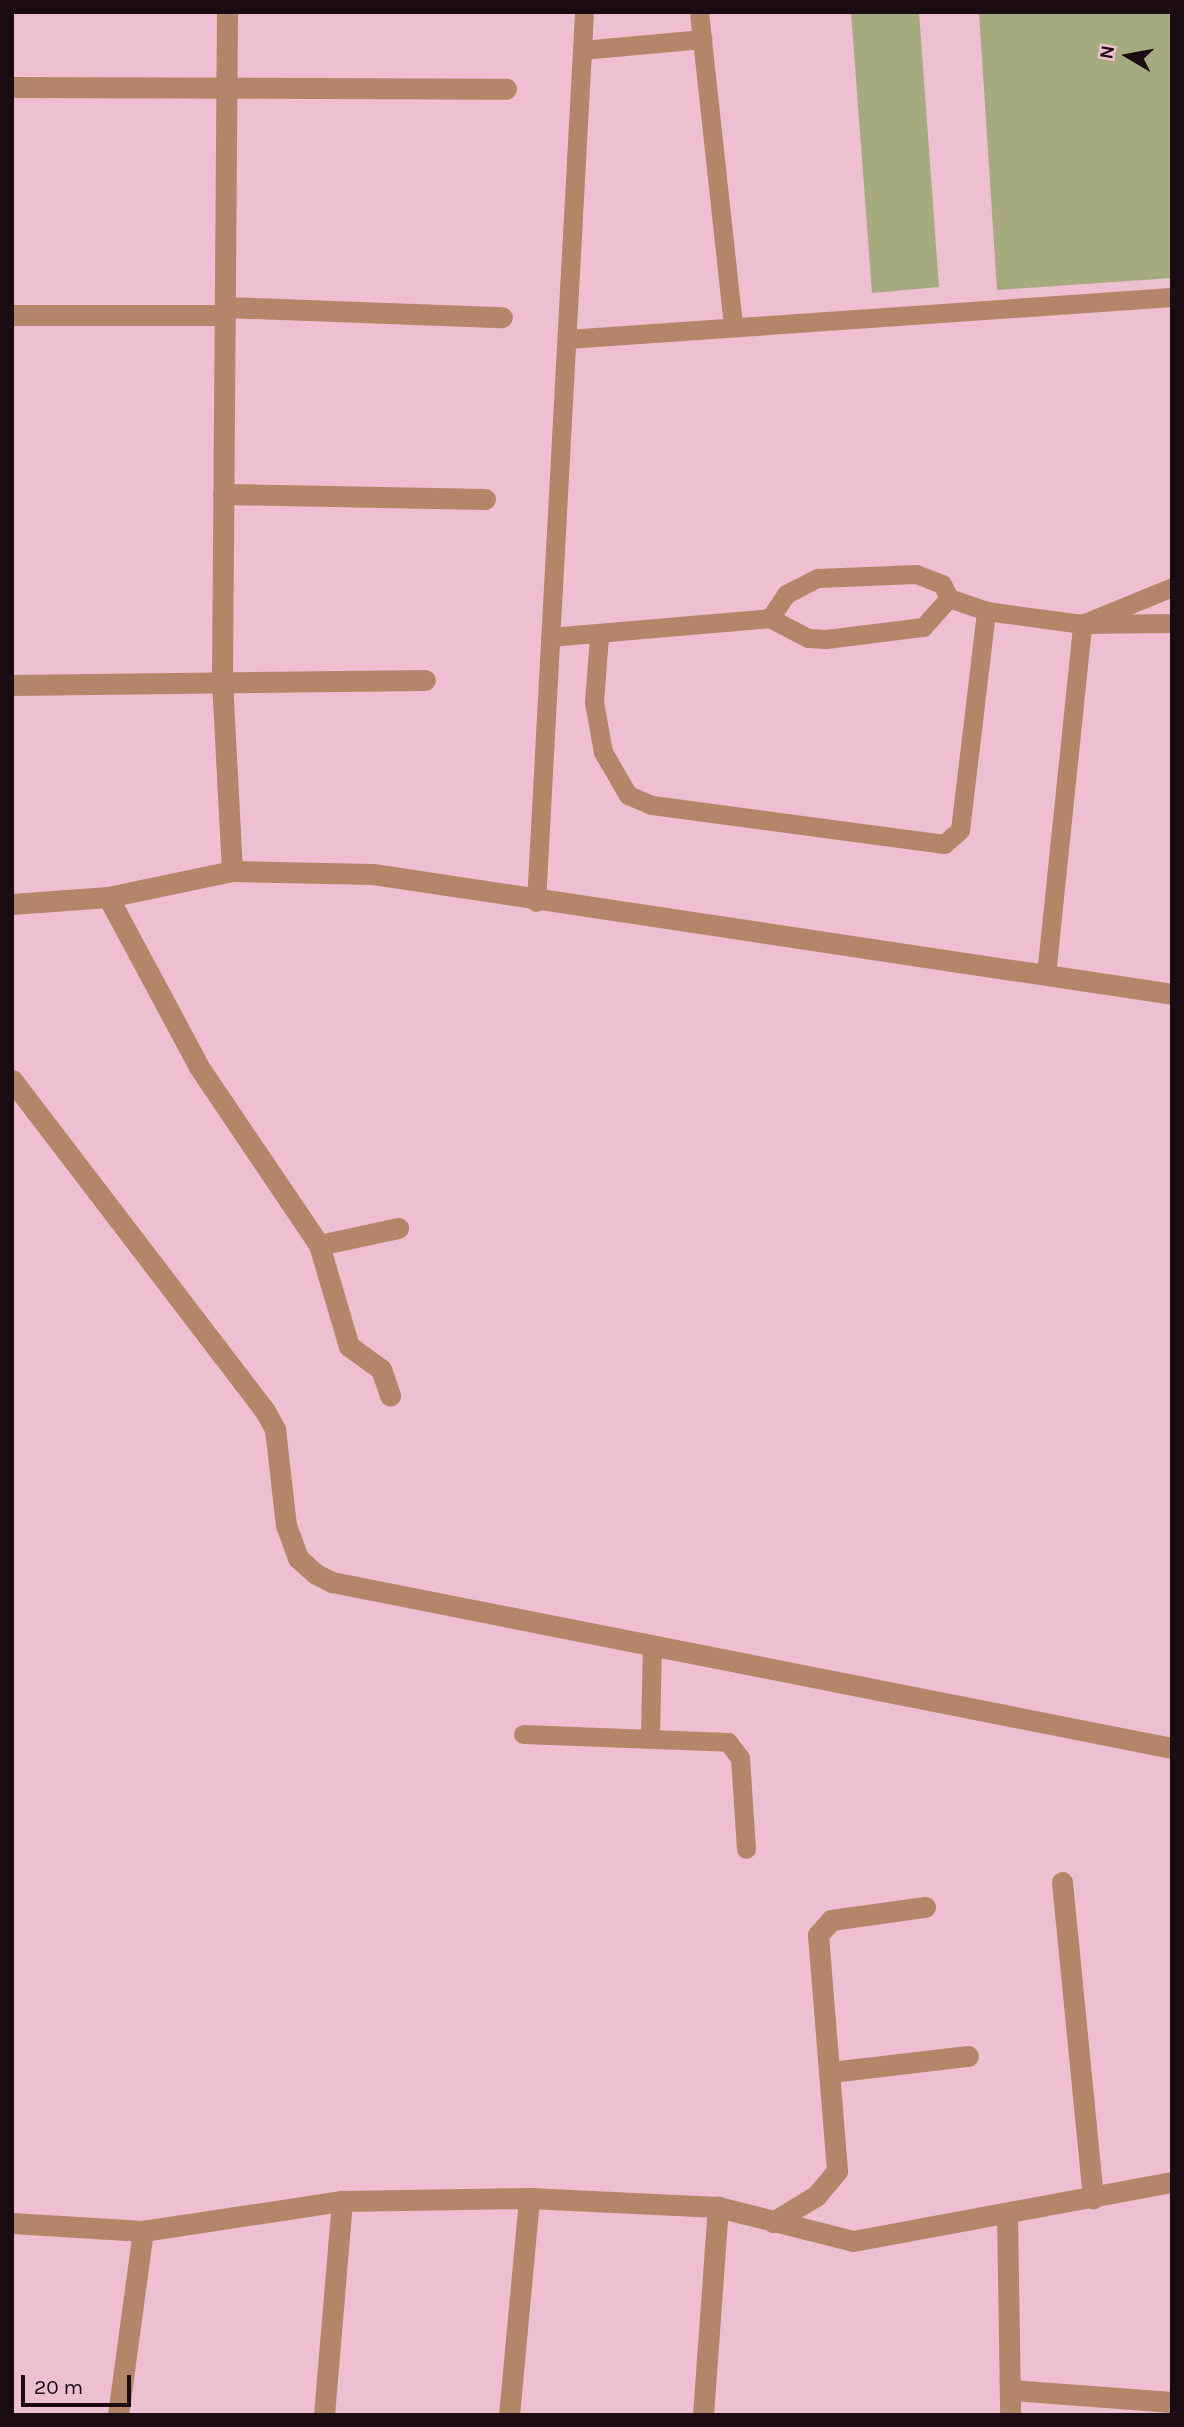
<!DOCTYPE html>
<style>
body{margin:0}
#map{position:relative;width:1184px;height:2427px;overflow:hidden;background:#eebed1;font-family:Karla,sans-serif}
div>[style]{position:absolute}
.building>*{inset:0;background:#a6ab7f}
.service>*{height:19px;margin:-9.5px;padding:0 9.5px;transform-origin:9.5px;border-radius:9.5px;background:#b48669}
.minor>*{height:21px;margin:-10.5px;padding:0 10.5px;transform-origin:10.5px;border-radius:10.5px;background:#b48669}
span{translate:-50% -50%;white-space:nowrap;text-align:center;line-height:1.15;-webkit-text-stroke:6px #eebed1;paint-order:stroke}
.frame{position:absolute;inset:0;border:14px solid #1b0b12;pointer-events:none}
.north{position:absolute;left:1093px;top:21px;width:70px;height:70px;-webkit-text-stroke:5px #eebed1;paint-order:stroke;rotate:280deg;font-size:19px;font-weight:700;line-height:28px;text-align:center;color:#1b0b12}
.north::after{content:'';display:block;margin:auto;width:24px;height:32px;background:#1b0b12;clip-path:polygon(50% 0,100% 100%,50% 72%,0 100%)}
.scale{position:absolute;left:21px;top:2375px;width:110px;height:32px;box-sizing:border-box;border:4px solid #1b0b12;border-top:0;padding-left:9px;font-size:21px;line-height:24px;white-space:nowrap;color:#1b0b12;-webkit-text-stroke:5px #eebed1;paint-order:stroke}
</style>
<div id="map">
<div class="building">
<div style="clip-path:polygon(851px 12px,919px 12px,939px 287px,872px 293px)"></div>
<div style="clip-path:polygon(979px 12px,1172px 12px,1172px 278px,997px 290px)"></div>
</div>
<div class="service">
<div style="left:699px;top:12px;width:317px;rotate:83.8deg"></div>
<div style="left:582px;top:50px;width:121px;rotate:-5.2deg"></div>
<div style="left:567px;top:339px;width:606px;rotate:-3.97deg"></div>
<div style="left:770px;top:618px;width:29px;rotate:-56deg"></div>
<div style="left:786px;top:594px;width:36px;rotate:-27deg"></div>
<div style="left:818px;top:578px;width:98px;rotate:-2.3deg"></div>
<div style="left:916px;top:574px;width:28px;rotate:21deg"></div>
<div style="left:942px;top:584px;width:16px;rotate:63deg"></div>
<div style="left:949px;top:598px;width:39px;rotate:19deg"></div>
<div style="left:986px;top:611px;width:97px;rotate:7.7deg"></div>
<div style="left:1082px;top:624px;width:90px;rotate:-0.6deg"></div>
<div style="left:599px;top:636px;width:66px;rotate:94.3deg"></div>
<div style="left:594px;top:702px;width:51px;rotate:79.8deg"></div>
<div style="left:603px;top:752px;width:50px;rotate:59.8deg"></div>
<div style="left:628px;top:795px;width:26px;rotate:23deg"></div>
<div style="left:652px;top:805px;width:295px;rotate:7.6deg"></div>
<div style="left:944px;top:844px;width:21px;rotate:-41deg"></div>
<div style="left:960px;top:830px;width:221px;rotate:-83.2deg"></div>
<div style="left:550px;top:637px;width:221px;rotate:-4.9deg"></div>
<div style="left:770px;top:618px;width:43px;rotate:27.8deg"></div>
<div style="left:808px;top:638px;width:18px;rotate:3deg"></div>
<div style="left:826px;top:639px;width:98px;rotate:-7.1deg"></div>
<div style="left:923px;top:627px;width:39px;rotate:-48deg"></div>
<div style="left:536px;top:902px;width:891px;rotate:-86.91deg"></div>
<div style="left:1046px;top:975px;width:353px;rotate:-84.1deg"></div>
<div style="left:1082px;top:624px;width:97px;rotate:-22.3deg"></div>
<div style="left:523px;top:1734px;width:205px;rotate:2.2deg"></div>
<div style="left:728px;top:1742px;width:20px;rotate:53deg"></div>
<div style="left:740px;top:1758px;width:91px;rotate:86.2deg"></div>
<div style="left:650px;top:1737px;width:92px;rotate:-88.8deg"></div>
</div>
<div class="minor">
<div style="left:227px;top:12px;width:668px;rotate:90.43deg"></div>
<div style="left:222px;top:680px;width:191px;rotate:87deg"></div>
<div style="left:12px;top:87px;width:494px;rotate:0.2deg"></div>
<div style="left:225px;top:307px;width:277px;rotate:2.1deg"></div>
<div style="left:12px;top:315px;width:213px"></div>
<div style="left:223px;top:494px;width:262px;rotate:1.1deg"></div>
<div style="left:12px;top:685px;width:413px;rotate:-0.7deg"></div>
<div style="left:108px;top:897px;width:193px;rotate:61.8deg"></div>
<div style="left:199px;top:1067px;width:215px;rotate:56deg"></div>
<div style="left:319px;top:1245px;width:105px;rotate:73.5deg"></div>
<div style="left:349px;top:1346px;width:39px;rotate:36deg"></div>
<div style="left:381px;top:1369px;width:28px;rotate:71deg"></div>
<div style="left:12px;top:904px;width:96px;rotate:-4.2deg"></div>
<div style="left:108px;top:897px;width:127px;rotate:-11.8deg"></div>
<div style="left:232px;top:871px;width:141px;rotate:1.2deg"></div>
<div style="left:373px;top:874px;width:808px;rotate:8.54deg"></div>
<div style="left:12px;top:1080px;width:417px;rotate:52.6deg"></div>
<div style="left:265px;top:1411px;width:21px;rotate:61deg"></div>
<div style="left:275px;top:1429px;width:97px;rotate:83.5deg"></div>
<div style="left:286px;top:1525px;width:35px;rotate:70deg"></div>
<div style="left:298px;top:1558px;width:24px;rotate:42deg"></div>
<div style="left:316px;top:1574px;width:18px;rotate:27deg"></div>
<div style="left:332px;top:1582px;width:856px;rotate:11.18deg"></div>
<div style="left:319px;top:1245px;width:81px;rotate:-12.1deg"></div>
<div style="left:1062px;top:1882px;width:318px;rotate:84.4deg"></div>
<div style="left:831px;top:2072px;width:138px;rotate:-6.7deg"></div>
<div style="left:1007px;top:2213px;width:202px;rotate:89.1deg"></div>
<div style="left:773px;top:2222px;width:50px;rotate:-31.2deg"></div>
<div style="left:816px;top:2196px;width:33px;rotate:-50deg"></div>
<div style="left:837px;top:2171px;width:237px;rotate:-94.6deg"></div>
<div style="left:818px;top:1935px;width:20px;rotate:-49deg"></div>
<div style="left:831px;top:1920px;width:95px;rotate:-7.9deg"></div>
<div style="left:12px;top:2223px;width:131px;rotate:3.5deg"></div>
<div style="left:143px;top:2231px;width:201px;rotate:-8.6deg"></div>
<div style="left:342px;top:2201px;width:187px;rotate:-0.9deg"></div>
<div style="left:529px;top:2198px;width:189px;rotate:2.7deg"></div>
<div style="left:718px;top:2207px;width:139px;rotate:14.1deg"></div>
<div style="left:853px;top:2241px;width:324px;rotate:-10.5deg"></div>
<div style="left:1011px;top:2390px;width:161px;rotate:4.3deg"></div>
<div style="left:118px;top:2415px;width:186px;rotate:-82.3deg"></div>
<div style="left:324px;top:2415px;width:215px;rotate:-85.2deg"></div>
<div style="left:509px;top:2415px;width:218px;rotate:-84.7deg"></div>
<div style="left:703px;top:2415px;width:209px;rotate:-85.9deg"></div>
</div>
<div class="frame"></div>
<div class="north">N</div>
<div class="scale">20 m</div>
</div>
